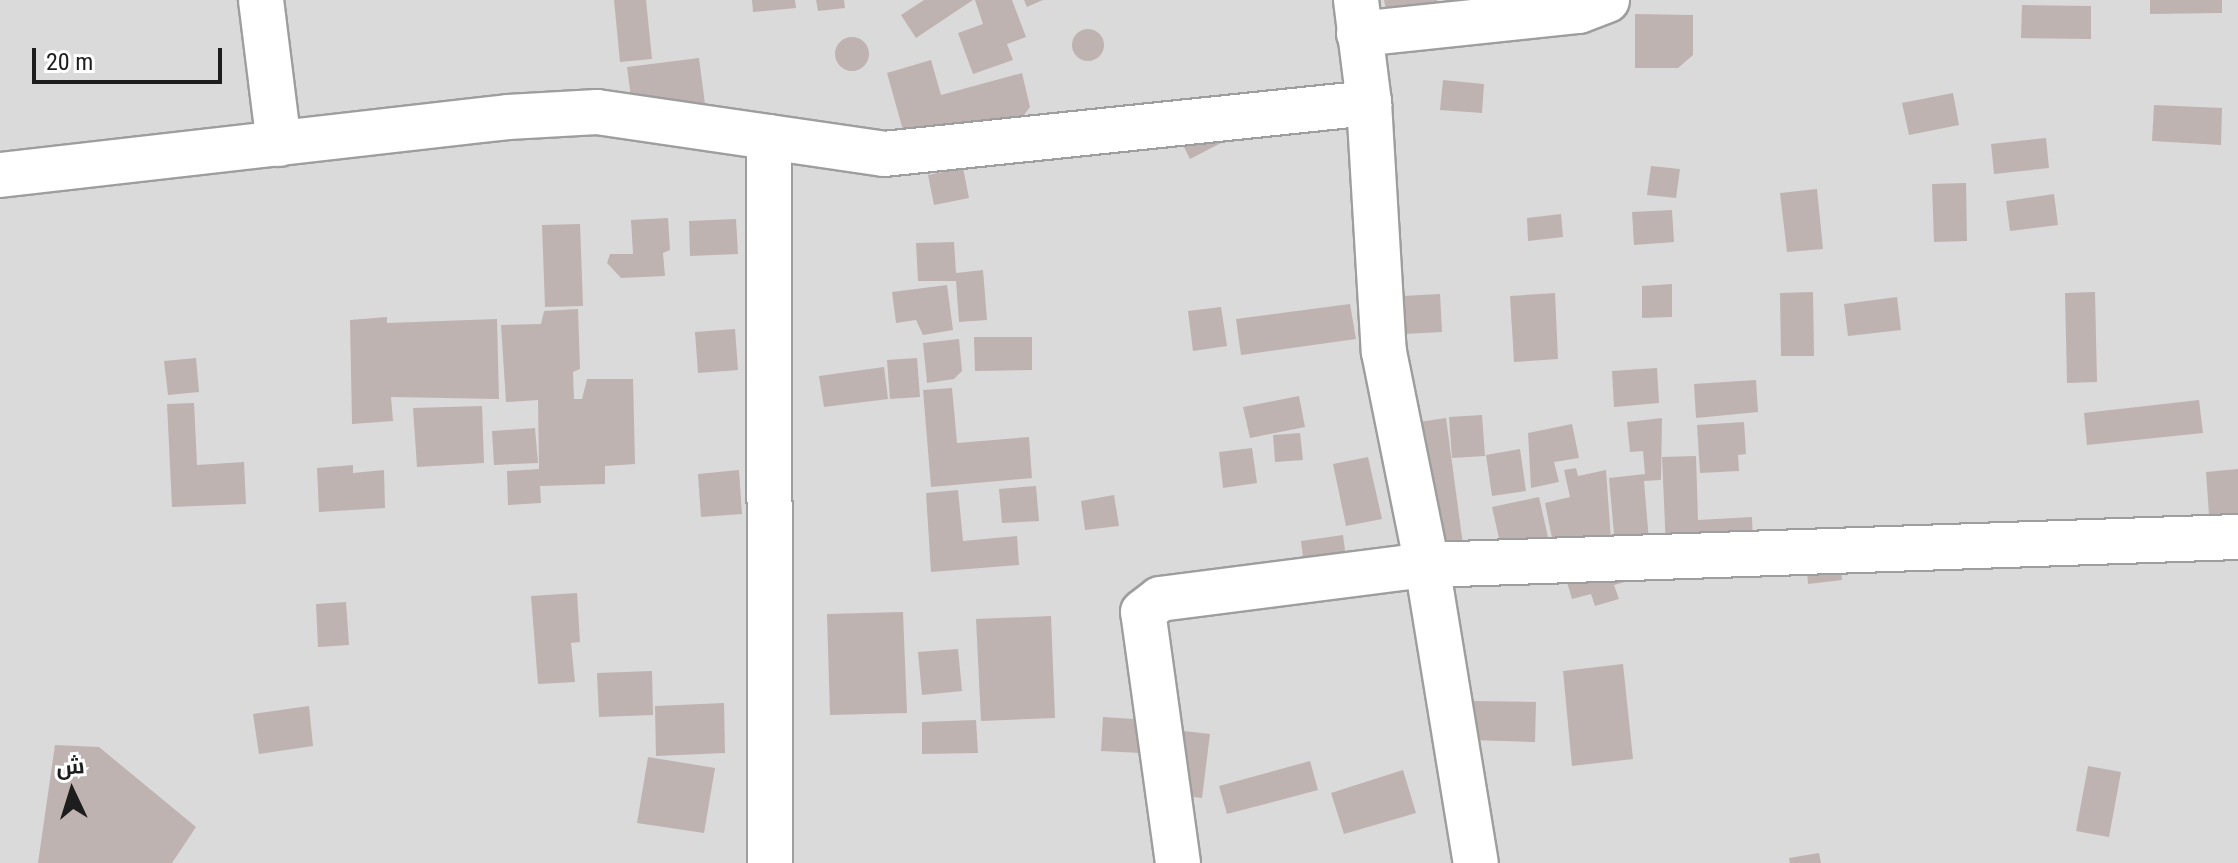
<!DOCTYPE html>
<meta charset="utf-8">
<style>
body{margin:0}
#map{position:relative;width:2238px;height:863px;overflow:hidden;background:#eee8e3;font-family:"Roboto Condensed",Cairo,sans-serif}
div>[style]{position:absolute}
.residential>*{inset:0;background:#dbdada}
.building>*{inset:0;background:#beb3b0}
.round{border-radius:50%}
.roads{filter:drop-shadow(2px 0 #9e9e9e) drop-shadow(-2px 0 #9e9e9e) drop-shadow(0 2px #9e9e9e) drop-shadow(0 -2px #9e9e9e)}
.street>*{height:44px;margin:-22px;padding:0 22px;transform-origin:22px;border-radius:22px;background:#fff}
span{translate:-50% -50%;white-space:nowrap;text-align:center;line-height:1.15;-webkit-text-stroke:8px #fff;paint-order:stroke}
.north{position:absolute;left:32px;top:751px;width:80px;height:80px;-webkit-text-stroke:6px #fff;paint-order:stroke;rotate:356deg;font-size:22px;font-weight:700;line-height:32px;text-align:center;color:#1d1d1d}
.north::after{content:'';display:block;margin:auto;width:28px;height:36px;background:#1d1d1d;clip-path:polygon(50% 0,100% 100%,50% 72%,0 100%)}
.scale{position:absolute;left:32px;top:48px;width:190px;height:36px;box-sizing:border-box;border:4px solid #1d1d1d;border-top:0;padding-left:10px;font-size:24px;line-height:28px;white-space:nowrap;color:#1d1d1d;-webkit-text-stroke:6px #fff;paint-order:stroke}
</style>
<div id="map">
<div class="residential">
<div style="clip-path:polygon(0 0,2238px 0,2238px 863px,0 863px)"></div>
</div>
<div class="building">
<div style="clip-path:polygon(614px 0,646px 0,652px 59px,620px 62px)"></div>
<div style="clip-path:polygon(752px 0,795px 0,796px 8px,753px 12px)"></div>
<div style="clip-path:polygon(816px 0,844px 0,845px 8px,818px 11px)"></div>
<div style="clip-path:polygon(924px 0,973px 0,916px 38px,901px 15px)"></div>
<div style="clip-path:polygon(975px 0,1012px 0,1026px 37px,1007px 44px,1013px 60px,973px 74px,958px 33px,983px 24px)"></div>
<div style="clip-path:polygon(1024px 0,1043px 0,1027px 7px)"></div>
<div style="clip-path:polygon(1384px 0,1437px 0,1438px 4px,1386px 11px)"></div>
<div style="clip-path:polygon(2150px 0,2222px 0,2222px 13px,2150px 14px)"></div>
<div style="clip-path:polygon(2022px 5px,2091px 6px,2091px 39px,2021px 38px)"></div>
<div style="clip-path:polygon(1635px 14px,1693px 15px,1693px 55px,1678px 68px,1635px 68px)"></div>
<div class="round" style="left:1072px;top:29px;width:32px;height:32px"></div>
<div class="round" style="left:835px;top:37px;width:34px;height:34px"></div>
<div style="clip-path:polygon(699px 58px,705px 104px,633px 113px,627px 67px)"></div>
<div style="clip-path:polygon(931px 60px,941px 95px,1022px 73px,1030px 107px,1021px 119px,913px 166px,887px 73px)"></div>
<div style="clip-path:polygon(1443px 80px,1484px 84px,1482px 113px,1440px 110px)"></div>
<div style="clip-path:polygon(1953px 93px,1959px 125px,1909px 135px,1902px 103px)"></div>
<div style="clip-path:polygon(2154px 105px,2222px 108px,2221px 145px,2152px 141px)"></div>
<div style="clip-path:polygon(1206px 110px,1223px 142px,1190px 159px,1174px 127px)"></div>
<div style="clip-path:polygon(2046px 138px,2049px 168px,1994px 174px,1991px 144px)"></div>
<div style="clip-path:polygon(1651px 166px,1680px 169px,1676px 198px,1647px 195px)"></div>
<div style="clip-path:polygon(963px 168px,969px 198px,934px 205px,928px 175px)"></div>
<div style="clip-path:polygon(1966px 183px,1967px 241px,1934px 242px,1932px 184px)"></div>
<div style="clip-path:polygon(1817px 189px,1823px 249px,1787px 252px,1780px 193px)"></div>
<div style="clip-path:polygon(2054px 194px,2058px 225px,2010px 231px,2006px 201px)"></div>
<div style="clip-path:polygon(1672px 210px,1674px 242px,1634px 245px,1632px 212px)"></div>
<div style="clip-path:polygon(1561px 214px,1563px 237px,1528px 241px,1527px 218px)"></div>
<div style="clip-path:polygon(668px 218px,670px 250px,663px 253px,665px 276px,621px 278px,607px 263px,610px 254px,633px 254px,631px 220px)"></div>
<div style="clip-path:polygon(736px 219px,738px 254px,690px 256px,689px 221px)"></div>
<div style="clip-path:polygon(580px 224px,583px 306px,545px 307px,542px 225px)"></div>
<div style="clip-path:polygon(954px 242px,956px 273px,983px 270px,987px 320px,959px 322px,956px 281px,918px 281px,916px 243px)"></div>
<div style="clip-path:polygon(1672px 284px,1672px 317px,1642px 318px,1642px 286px)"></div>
<div style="clip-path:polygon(947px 285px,953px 330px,923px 335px,916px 320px,896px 323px,892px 292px)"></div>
<div style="clip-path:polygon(1813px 292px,1814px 356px,1781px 356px,1780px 293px)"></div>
<div style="clip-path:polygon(2095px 292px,2097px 382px,2067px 383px,2065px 293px)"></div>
<div style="clip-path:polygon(1555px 293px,1558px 359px,1514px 362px,1510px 296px)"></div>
<div style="clip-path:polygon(1440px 294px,1442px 332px,1405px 334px,1403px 296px)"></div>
<div style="clip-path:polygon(1897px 297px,1901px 330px,1848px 336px,1844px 304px)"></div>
<div style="clip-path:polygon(1350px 304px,1356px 339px,1241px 355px,1236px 319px)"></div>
<div style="clip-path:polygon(1221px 307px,1227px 346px,1193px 351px,1188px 311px)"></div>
<div style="clip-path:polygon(578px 309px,580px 369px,573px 372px,574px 399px,582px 399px,587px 379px,633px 379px,635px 464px,605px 466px,605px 484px,540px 486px,541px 503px,508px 505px,507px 471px,539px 469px,538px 400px,506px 402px,501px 325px,541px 324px,544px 311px)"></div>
<div style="clip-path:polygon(387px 317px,387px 323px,497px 319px,499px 399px,391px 397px,393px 421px,352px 424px,350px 320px)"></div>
<div style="clip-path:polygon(735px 329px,738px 370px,698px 373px,695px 332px)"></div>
<div style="clip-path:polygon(974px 337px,1032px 337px,1032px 370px,975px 371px)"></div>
<div style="clip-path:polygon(959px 339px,962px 371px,954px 379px,927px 383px,923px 343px)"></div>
<div style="clip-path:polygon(196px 358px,199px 392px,168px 395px,164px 361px)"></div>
<div style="clip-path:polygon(917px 358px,920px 397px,890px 399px,887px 360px)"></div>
<div style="clip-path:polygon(884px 367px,888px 399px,824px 407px,819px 376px)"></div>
<div style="clip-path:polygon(1657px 368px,1659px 403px,1614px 407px,1612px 371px)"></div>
<div style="clip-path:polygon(1756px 380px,1758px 412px,1696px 418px,1694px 384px)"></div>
<div style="clip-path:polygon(952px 388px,957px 443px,1029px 437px,1032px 478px,931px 487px,923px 390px)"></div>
<div style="clip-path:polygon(1299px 396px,1305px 427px,1250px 438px,1243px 407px)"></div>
<div style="clip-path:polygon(2199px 400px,2203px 433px,2087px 445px,2084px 413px)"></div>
<div style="clip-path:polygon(194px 403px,197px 465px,244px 462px,246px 504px,172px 507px,167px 404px)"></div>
<div style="clip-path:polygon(482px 406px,484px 463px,417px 467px,413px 408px)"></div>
<div style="clip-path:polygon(1482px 415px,1485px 456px,1452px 458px,1449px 417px)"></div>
<div style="clip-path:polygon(1446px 418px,1463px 545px,1429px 549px,1412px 423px)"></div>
<div style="clip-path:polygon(1662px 418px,1661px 480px,1644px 481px,1649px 541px,1615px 545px,1609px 478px,1645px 474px,1643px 451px,1630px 452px,1627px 422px)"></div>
<div style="clip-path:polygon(1744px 422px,1746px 454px,1738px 455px,1739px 471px,1700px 473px,1697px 425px)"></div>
<div style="clip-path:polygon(1572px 424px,1579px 458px,1554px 462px,1559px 482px,1531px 488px,1528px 433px)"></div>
<div style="clip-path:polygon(535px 428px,538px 463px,494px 465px,492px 431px)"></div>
<div style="clip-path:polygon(1300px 433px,1303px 460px,1275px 462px,1273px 435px)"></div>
<div style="clip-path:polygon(1252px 448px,1257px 483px,1223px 488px,1219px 452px)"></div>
<div style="clip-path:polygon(1520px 449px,1526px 491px,1492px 496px,1486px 455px)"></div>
<div style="clip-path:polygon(1696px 456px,1698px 520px,1752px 517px,1753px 546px,1666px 548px,1662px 457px)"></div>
<div style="clip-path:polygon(1368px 457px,1382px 519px,1346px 526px,1333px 464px)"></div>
<div style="clip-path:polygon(353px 465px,353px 473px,384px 470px,385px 508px,319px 512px,317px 468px)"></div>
<div style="clip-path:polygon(1576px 468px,1578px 476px,1606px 470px,1611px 540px,1555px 553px,1545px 503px,1570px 497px,1564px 470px)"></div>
<div style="clip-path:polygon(2238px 469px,2238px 527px,2210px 529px,2206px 472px)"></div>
<div style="clip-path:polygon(739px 470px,742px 514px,701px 517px,698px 474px)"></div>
<div style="clip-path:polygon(1036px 486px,1039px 521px,1002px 523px,999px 489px)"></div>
<div style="clip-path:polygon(958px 490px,963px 541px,1017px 536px,1019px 565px,931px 572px,926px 493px)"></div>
<div style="clip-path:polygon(1114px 495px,1119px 526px,1085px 530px,1081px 501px)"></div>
<div style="clip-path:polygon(1539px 497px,1550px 546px,1503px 556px,1492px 507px)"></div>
<div style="clip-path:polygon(1343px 535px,1347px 566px,1305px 572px,1301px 541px)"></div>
<div style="clip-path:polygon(1838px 540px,1842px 580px,1808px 584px,1805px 543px)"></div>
<div style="clip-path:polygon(1616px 550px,1625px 582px,1614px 585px,1619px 599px,1595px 606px,1591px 594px,1572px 599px,1562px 565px)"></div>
<div style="clip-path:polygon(577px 593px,580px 642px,571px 643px,575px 682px,538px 684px,531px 596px)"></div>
<div style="clip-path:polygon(346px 602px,349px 645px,318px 647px,316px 604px)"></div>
<div style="clip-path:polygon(903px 612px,907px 713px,830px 715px,827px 614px)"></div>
<div style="clip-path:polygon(1051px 616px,1055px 718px,981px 721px,976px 619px)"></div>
<div style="clip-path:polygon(958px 649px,962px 691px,922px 695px,918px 652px)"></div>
<div style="clip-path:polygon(1623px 664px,1633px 759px,1572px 766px,1563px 671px)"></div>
<div style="clip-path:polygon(652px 671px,653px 715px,599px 717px,597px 673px)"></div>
<div style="clip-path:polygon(1471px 701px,1536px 702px,1535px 742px,1470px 740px)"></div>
<div style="clip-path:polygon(724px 703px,725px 753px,656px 756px,655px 706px)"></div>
<div style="clip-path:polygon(309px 706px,313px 746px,259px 754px,253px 714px)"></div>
<div style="clip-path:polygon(1103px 717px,1163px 721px,1161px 754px,1101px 751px)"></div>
<div style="clip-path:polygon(976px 720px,978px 753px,922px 754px,922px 722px)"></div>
<div style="clip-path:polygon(1175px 730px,1210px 734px,1202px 798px,1167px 794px)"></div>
<div style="clip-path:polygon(55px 745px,99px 747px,196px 827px,172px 863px,38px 863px)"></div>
<div style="clip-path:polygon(648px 757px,715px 768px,704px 833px,637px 823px)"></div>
<div style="clip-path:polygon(1310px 761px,1318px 790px,1227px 814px,1219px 786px)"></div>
<div style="clip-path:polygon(2088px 766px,2121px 772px,2109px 837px,2076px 831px)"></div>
<div style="clip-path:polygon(1403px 770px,1416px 813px,1344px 834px,1331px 793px)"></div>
<div style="clip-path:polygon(1819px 853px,1821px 863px,1790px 863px,1789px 858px)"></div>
</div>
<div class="roads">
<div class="street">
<div style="left:261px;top:0;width:145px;rotate:82.9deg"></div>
<div style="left:1356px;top:0;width:104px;rotate:82.8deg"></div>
<div style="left:1369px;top:103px;width:249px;rotate:86.6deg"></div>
<div style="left:1384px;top:352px;width:217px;rotate:78.6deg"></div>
<div style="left:1427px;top:565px;width:302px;rotate:80.7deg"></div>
<div style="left:1359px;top:34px;width:221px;rotate:-6deg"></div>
<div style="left:1579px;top:11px;width:30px;rotate:-21deg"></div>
<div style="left:769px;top:137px;width:726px;rotate:89.92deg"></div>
<div style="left:0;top:175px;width:511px;rotate:-6.51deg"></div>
<div style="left:508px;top:117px;width:89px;rotate:-3.2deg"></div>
<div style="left:597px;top:112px;width:290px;rotate:8.3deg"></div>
<div style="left:884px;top:154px;width:488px;rotate:-6deg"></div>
<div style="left:1178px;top:863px;width:253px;rotate:-97.9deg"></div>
<div style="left:1143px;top:612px;width:21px;rotate:-37deg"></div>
<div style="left:1160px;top:599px;width:269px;rotate:-7.3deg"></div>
<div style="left:1427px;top:565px;width:811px;rotate:-1.98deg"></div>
</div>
</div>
<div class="north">ش</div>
<div class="scale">20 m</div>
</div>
